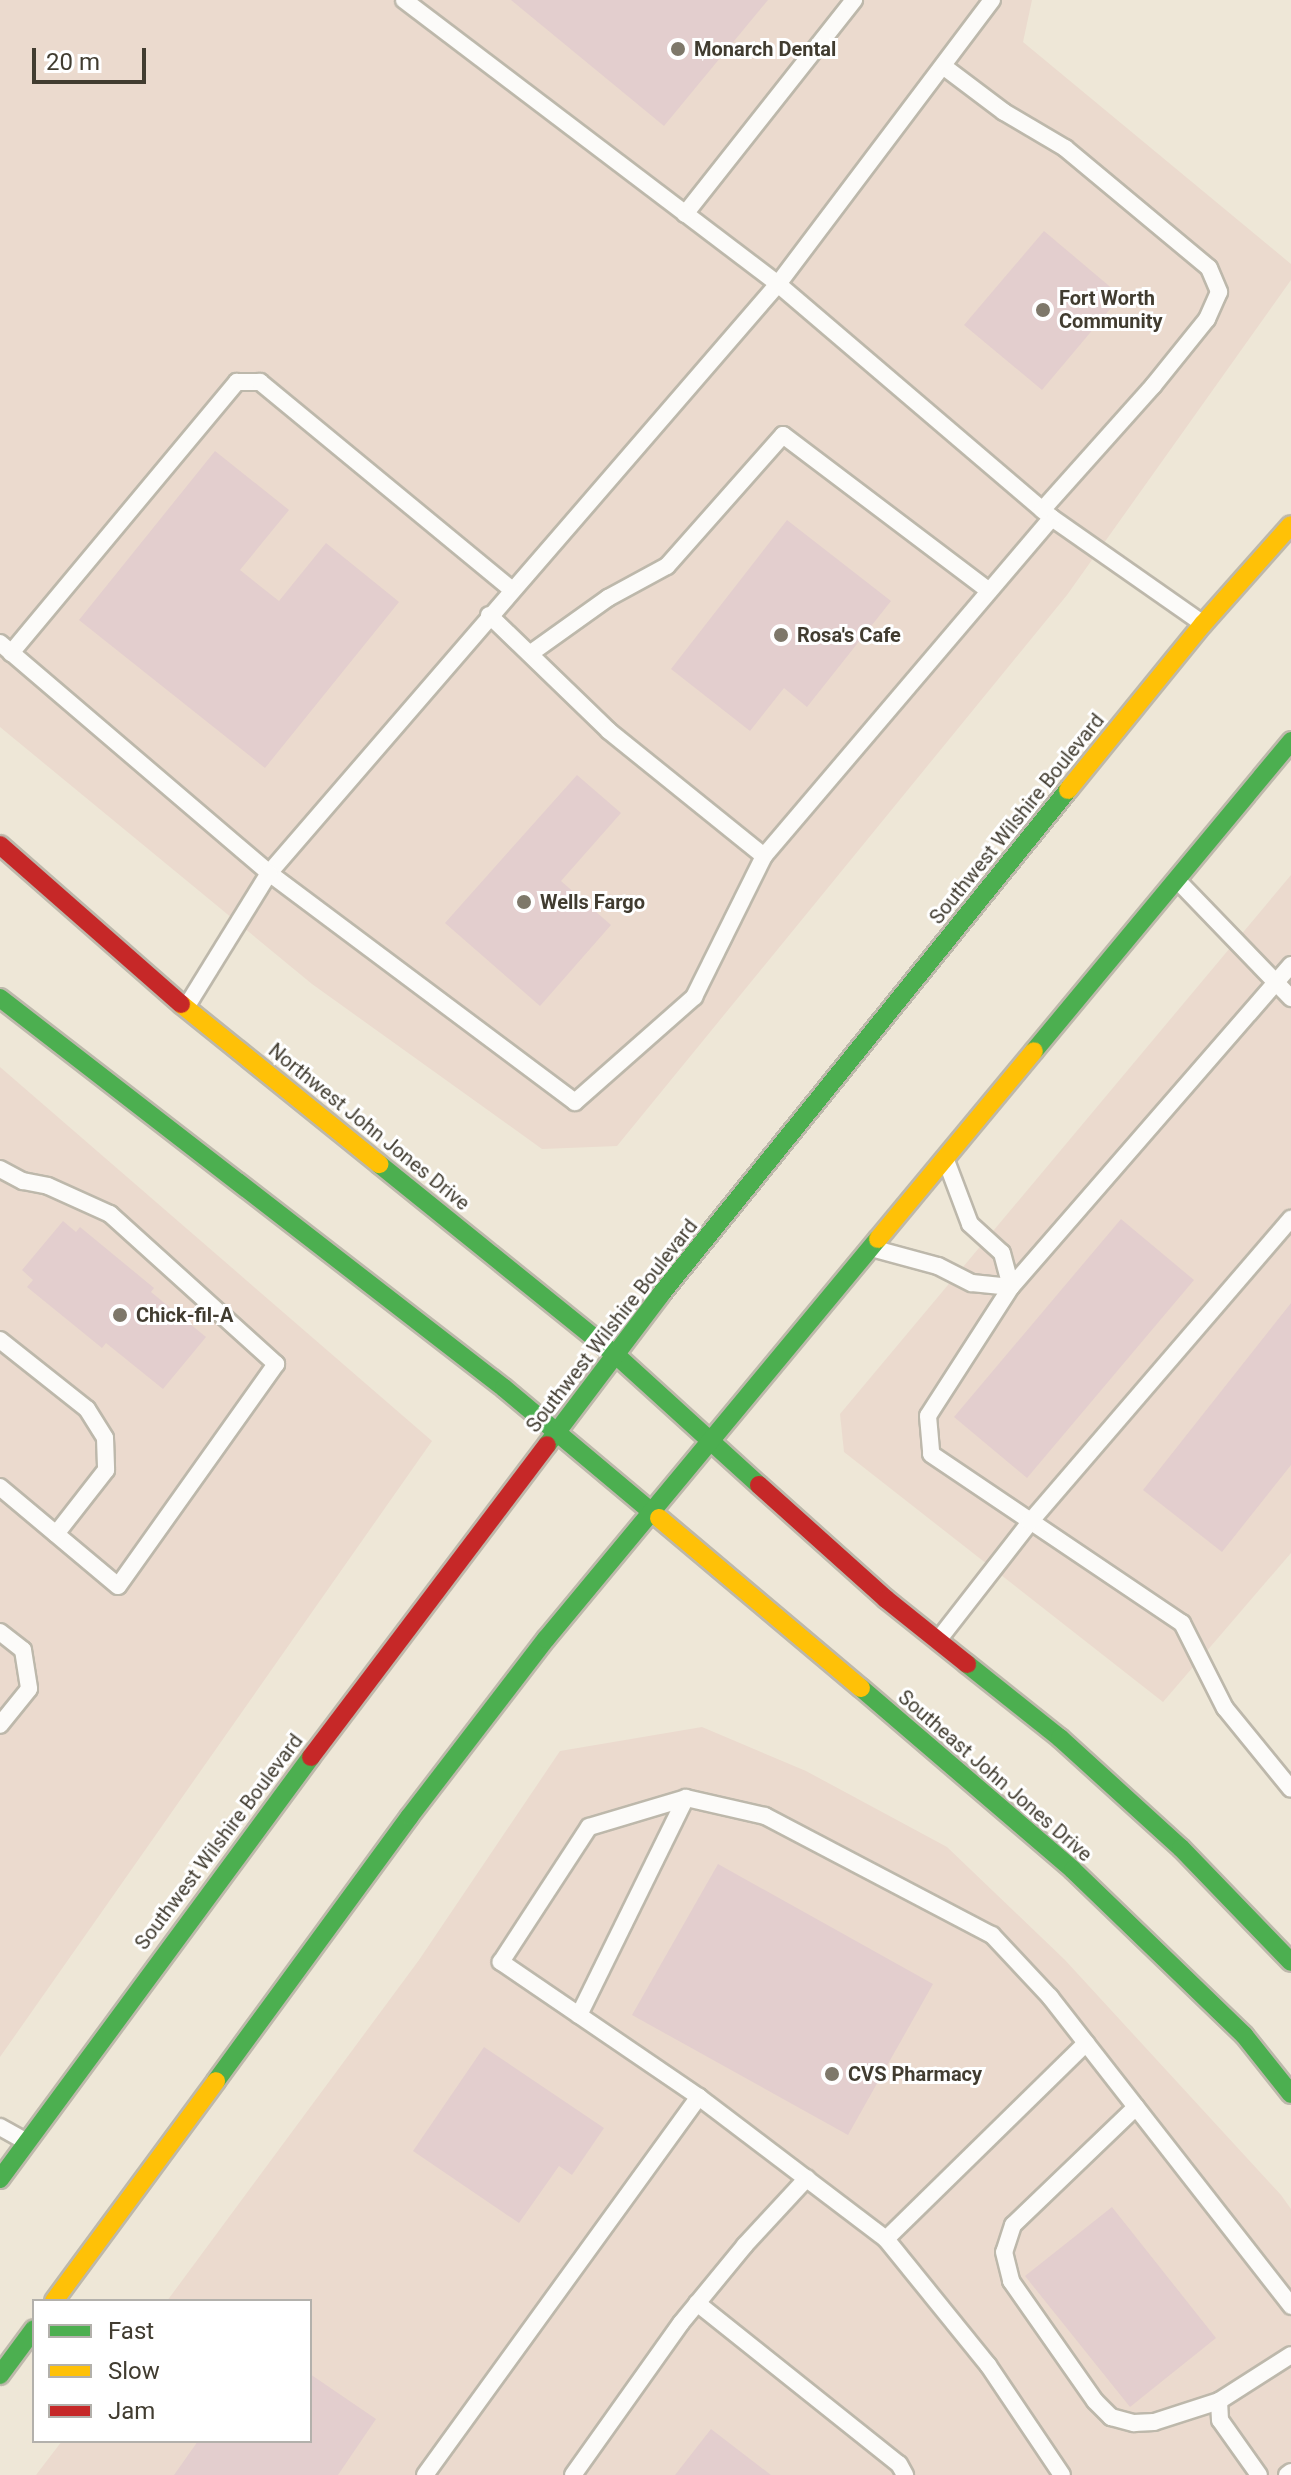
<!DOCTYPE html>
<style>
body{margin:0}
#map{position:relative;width:1291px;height:2475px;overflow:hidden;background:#eee7d7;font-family:Roboto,sans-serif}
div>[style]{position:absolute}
.commercial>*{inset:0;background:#ebdace}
.building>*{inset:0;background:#e3cece}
.roads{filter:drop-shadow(2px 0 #bdb8ab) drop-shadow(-2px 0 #bdb8ab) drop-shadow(0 2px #bdb8ab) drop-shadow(0 -2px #bdb8ab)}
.lane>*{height:16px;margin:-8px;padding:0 8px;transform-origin:8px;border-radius:8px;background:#fcfbf9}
.fast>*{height:18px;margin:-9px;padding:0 9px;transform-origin:9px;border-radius:9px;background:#4caf50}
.slow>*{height:18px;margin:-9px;padding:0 9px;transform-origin:9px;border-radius:9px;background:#ffc107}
.jam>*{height:18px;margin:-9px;padding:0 9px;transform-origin:9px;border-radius:9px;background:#c62828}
.dots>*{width:22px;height:22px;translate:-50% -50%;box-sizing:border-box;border:4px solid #fff;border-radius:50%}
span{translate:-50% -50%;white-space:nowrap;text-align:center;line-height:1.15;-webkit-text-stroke:6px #fff;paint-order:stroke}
.poi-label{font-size:20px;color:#413c30;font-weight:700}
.left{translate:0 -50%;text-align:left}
.street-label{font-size:20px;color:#413c30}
.legend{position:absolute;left:32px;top:2299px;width:280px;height:144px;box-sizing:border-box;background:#fff;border:2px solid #b3b1ac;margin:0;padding:10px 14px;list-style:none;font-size:24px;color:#413c30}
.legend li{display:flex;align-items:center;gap:16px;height:40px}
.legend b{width:40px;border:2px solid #b3b1ac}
.scale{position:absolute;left:32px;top:48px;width:114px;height:36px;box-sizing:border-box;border:4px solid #413c30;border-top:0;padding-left:10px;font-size:24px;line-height:28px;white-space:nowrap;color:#413c30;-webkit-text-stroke:6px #fff;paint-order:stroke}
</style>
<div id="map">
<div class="commercial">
<div style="clip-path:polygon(0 0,1032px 0,1023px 42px,1291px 264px,1291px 280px,1067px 595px,617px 1146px,542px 1149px,312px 984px,0 727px)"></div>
<div style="clip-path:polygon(1291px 875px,1291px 1553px,1163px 1702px,844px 1452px,840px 1414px)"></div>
<div style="clip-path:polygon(0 1067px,432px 1441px,0 2057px)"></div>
<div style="clip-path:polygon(702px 1727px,806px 1771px,947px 1847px,1065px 1960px,1281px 2195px,1291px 2209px,1291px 2475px,36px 2475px,62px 2441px,310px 2441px,310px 2301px,167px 2301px,419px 1960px,560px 1751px)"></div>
</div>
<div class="building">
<div style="clip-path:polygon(511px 0,768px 0,664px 126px)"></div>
<div style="clip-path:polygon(1044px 231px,1121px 296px,1042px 390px,964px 325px)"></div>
<div style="clip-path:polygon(215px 451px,289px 510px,240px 570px,279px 601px,326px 543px,399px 602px,265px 768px,79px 620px)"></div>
<div style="clip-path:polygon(787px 520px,891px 601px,807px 707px,784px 688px,750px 731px,671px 669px)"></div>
<div style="clip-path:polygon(577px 775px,621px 813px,561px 881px,611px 925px,540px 1006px,445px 923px)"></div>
<div style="clip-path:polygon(1121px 1219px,1194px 1280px,1027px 1478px,954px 1417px)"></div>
<div style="clip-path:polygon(63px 1221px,76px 1232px,80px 1227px,154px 1288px,151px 1292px,206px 1337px,163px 1389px,106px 1343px,102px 1348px,27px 1287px,33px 1280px,22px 1270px)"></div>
<div style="clip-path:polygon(1291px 1303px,1291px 1465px,1222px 1552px,1143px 1490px)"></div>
<div style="clip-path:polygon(718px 1864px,933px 1984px,848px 2135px,632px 2015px)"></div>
<div style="clip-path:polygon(484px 2047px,604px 2128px,572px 2175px,559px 2166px,519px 2223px,413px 2151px)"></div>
<div style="clip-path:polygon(1112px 2207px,1216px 2338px,1130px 2407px,1025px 2276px)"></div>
<div style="clip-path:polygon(310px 2374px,376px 2419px,338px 2475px,174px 2475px,198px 2441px,310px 2441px)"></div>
<div style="clip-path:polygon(711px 2429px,771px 2475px,675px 2475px)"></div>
</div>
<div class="roads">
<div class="lane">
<div style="left:404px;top:0;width:470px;rotate:37.2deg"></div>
<div style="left:778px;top:284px;width:360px;rotate:40.5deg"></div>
<div style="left:1052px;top:518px;width:183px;rotate:35deg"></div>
<div style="left:992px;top:0;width:356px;rotate:127deg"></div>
<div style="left:778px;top:284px;width:778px;rotate:130.83deg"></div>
<div style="left:269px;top:873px;width:382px;rotate:36.8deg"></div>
<div style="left:575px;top:1102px;width:159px;rotate:-41.4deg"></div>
<div style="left:694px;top:997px;width:157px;rotate:-63.6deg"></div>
<div style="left:764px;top:856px;width:444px;rotate:-49.6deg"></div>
<div style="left:943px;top:66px;width:76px;rotate:37deg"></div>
<div style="left:1004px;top:112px;width:71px;rotate:30.5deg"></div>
<div style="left:1065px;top:148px;width:187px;rotate:39.8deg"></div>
<div style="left:1209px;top:268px;width:26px;rotate:67deg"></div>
<div style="left:1219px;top:292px;width:30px;rotate:114deg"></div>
<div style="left:1207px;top:319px;width:86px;rotate:128.9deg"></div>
<div style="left:1153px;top:386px;width:166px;rotate:131.8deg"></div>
<div style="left:685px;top:214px;width:273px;rotate:-51.7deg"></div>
<div style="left:489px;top:615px;width:167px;rotate:44deg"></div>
<div style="left:609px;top:731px;width:199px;rotate:38.9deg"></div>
<div style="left:0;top:643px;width:354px;rotate:40.5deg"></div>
<div style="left:269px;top:873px;width:156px;rotate:121.7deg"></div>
<div style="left:11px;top:653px;width:353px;rotate:-50.2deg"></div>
<div style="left:237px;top:382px;width:23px"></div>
<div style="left:260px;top:382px;width:325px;rotate:39.5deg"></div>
<div style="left:531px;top:653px;width:95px;rotate:-35.5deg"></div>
<div style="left:608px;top:598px;width:67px;rotate:-28.5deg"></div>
<div style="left:667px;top:566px;width:175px;rotate:-48.5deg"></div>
<div style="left:783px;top:435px;width:258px;rotate:37.1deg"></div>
<div style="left:1178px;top:881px;width:163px;rotate:46deg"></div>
<div style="left:1291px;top:965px;width:427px;rotate:131deg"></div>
<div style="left:1011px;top:1287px;width:153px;rotate:122.8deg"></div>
<div style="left:928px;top:1416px;width:38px;rotate:85deg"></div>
<div style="left:931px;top:1454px;width:303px;rotate:34deg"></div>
<div style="left:1182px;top:1623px;width:95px;rotate:63.2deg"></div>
<div style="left:1225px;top:1708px;width:104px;rotate:50.8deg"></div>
<div style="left:947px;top:1163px;width:65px;rotate:69.3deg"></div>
<div style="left:970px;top:1224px;width:43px;rotate:42.2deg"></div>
<div style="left:1002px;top:1253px;width:35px;rotate:75deg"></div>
<div style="left:0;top:1169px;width:26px;rotate:28deg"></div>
<div style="left:23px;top:1181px;width:25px;rotate:11deg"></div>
<div style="left:48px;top:1186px;width:68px;rotate:24.3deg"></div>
<div style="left:110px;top:1214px;width:224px;rotate:42.1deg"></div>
<div style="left:276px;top:1364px;width:272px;rotate:125.4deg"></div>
<div style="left:118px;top:1586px;width:154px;rotate:-140deg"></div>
<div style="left:875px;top:1249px;width:65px;rotate:15.1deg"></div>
<div style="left:938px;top:1266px;width:38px;rotate:27deg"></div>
<div style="left:972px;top:1283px;width:39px;rotate:6deg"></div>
<div style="left:0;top:1340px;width:111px;rotate:38.4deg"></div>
<div style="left:87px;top:1409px;width:34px;rotate:58deg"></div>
<div style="left:105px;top:1438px;width:32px;rotate:88deg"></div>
<div style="left:106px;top:1470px;width:81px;rotate:128deg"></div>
<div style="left:0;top:1632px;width:29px;rotate:38deg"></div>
<div style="left:23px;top:1650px;width:39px;rotate:81deg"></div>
<div style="left:29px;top:1689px;width:46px;rotate:128.9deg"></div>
<div style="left:939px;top:1639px;width:148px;rotate:-52.1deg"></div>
<div style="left:1030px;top:1522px;width:400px;rotate:-49.3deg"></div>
<div style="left:579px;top:2015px;width:242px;rotate:-63.8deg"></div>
<div style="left:1136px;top:2107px;width:170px;rotate:136.2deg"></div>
<div style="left:1013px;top:2225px;width:28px;rotate:108deg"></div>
<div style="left:1004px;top:2252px;width:30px;rotate:76deg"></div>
<div style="left:1011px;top:2281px;width:146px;rotate:55deg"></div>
<div style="left:1095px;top:2401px;width:23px;rotate:45deg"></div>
<div style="left:1111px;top:2417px;width:24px;rotate:15deg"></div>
<div style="left:1134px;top:2423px;width:20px;rotate:-3deg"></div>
<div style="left:1154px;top:2422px;width:68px;rotate:-17.9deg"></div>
<div style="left:0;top:2127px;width:29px;rotate:29deg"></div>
<div style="left:886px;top:2239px;width:280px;rotate:-44.4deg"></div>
<div style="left:697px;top:2303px;width:258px;rotate:38.6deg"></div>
<div style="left:899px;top:2464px;width:13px;rotate:61deg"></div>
<div style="left:425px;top:2475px;width:467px;rotate:-54.1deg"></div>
<div style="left:573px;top:2475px;width:186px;rotate:-54.6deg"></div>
<div style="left:681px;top:2323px;width:101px;rotate:-50.6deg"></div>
<div style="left:745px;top:2245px;width:91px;rotate:-47.2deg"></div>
<div style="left:1062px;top:2475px;width:133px;rotate:-123.9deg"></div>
<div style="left:988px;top:2365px;width:162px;rotate:-129deg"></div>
<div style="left:886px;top:2239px;width:235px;rotate:-142.8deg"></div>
<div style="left:699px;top:2097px;width:240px;rotate:-145.7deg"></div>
<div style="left:501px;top:1962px;width:161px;rotate:-56.9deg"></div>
<div style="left:589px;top:1827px;width:101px;rotate:-16.6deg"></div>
<div style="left:686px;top:1798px;width:81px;rotate:12.8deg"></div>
<div style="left:765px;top:1816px;width:256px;rotate:27.7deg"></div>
<div style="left:992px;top:1935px;width:85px;rotate:46.9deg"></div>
<div style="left:1050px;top:1997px;width:392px;rotate:52deg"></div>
<div style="left:1259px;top:2475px;width:67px;rotate:-125.3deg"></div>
<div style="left:1220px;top:2420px;width:19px;rotate:-93deg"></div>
<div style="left:1219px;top:2401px;width:85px;rotate:-32.6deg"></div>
<div style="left:1287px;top:2475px;width:5px;rotate:-37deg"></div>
</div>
<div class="fast">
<div style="left:0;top:998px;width:637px;rotate:37.73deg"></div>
<div style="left:504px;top:1388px;width:202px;rotate:40deg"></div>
<div style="left:1034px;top:1051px;width:403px;rotate:-50.3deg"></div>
<div style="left:379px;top:1164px;width:304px;rotate:38.9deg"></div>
<div style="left:616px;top:1355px;width:193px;rotate:42.3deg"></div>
<div style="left:547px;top:1445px;width:189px;rotate:-52.9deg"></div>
<div style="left:661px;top:1294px;width:648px;rotate:-51.08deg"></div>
<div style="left:967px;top:1664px;width:119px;rotate:38.5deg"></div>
<div style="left:1060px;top:1738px;width:164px;rotate:42.3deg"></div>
<div style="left:1181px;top:1848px;width:158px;rotate:46deg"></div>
<div style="left:861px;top:1688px;width:279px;rotate:40.6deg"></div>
<div style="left:1073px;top:1870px;width:238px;rotate:44deg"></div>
<div style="left:1244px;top:2035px;width:75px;rotate:51.5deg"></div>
<div style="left:216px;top:2081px;width:328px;rotate:-53.8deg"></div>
<div style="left:410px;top:1816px;width:223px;rotate:-52.5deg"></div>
<div style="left:546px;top:1639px;width:520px;rotate:-50.31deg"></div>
<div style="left:0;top:2179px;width:524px;rotate:-53.61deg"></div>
<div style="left:0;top:2375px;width:57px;rotate:-53.5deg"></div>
</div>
<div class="slow">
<div style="left:1068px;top:790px;width:214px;rotate:-50.9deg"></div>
<div style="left:1203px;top:624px;width:132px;rotate:-48.4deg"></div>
<div style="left:181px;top:1004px;width:255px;rotate:38.9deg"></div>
<div style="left:878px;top:1239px;width:244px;rotate:-50.3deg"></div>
<div style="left:659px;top:1518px;width:264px;rotate:40.1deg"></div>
<div style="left:54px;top:2301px;width:273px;rotate:-53.6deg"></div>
</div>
<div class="jam">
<div style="left:0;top:845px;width:241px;rotate:41.3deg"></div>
<div style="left:759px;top:1485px;width:171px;rotate:41.9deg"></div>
<div style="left:886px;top:1599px;width:104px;rotate:38.7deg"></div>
<div style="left:311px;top:1757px;width:391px;rotate:-52.9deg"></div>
</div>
</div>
<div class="dots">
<div style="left:678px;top:49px;background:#7e786a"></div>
<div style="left:1043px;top:310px;background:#7e786a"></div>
<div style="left:781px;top:635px;background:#7e786a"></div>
<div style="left:524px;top:902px;background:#7e786a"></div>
<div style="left:120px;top:1315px;background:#7e786a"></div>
<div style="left:832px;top:2074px;background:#7e786a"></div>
</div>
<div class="poi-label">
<span class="left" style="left:694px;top:49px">Monarch Dental</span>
<span class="left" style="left:1059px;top:310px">Fort Worth<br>Community</span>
<span class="left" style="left:797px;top:635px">Rosa's Cafe</span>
<span class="left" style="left:540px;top:902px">Wells Fargo</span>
<span class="left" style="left:136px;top:1315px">Chick-fil-A</span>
<span class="left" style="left:848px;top:2074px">CVS Pharmacy</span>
</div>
<div class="street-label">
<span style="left:1017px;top:819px;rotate:-51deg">Southwest Wilshire Boulevard</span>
<span style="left:369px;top:1127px;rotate:39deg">Northwest John Jones Drive</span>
<span style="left:612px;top:1326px;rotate:-52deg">Southwest Wilshire Boulevard</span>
<span style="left:995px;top:1776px;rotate:41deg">Southeast John Jones Drive</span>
<span style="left:219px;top:1842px;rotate:-53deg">Southwest Wilshire Boulevard</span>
</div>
<ul class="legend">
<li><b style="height:10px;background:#4caf50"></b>Fast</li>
<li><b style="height:10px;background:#ffc107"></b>Slow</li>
<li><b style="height:10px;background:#c62828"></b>Jam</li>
</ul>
<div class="scale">20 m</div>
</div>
